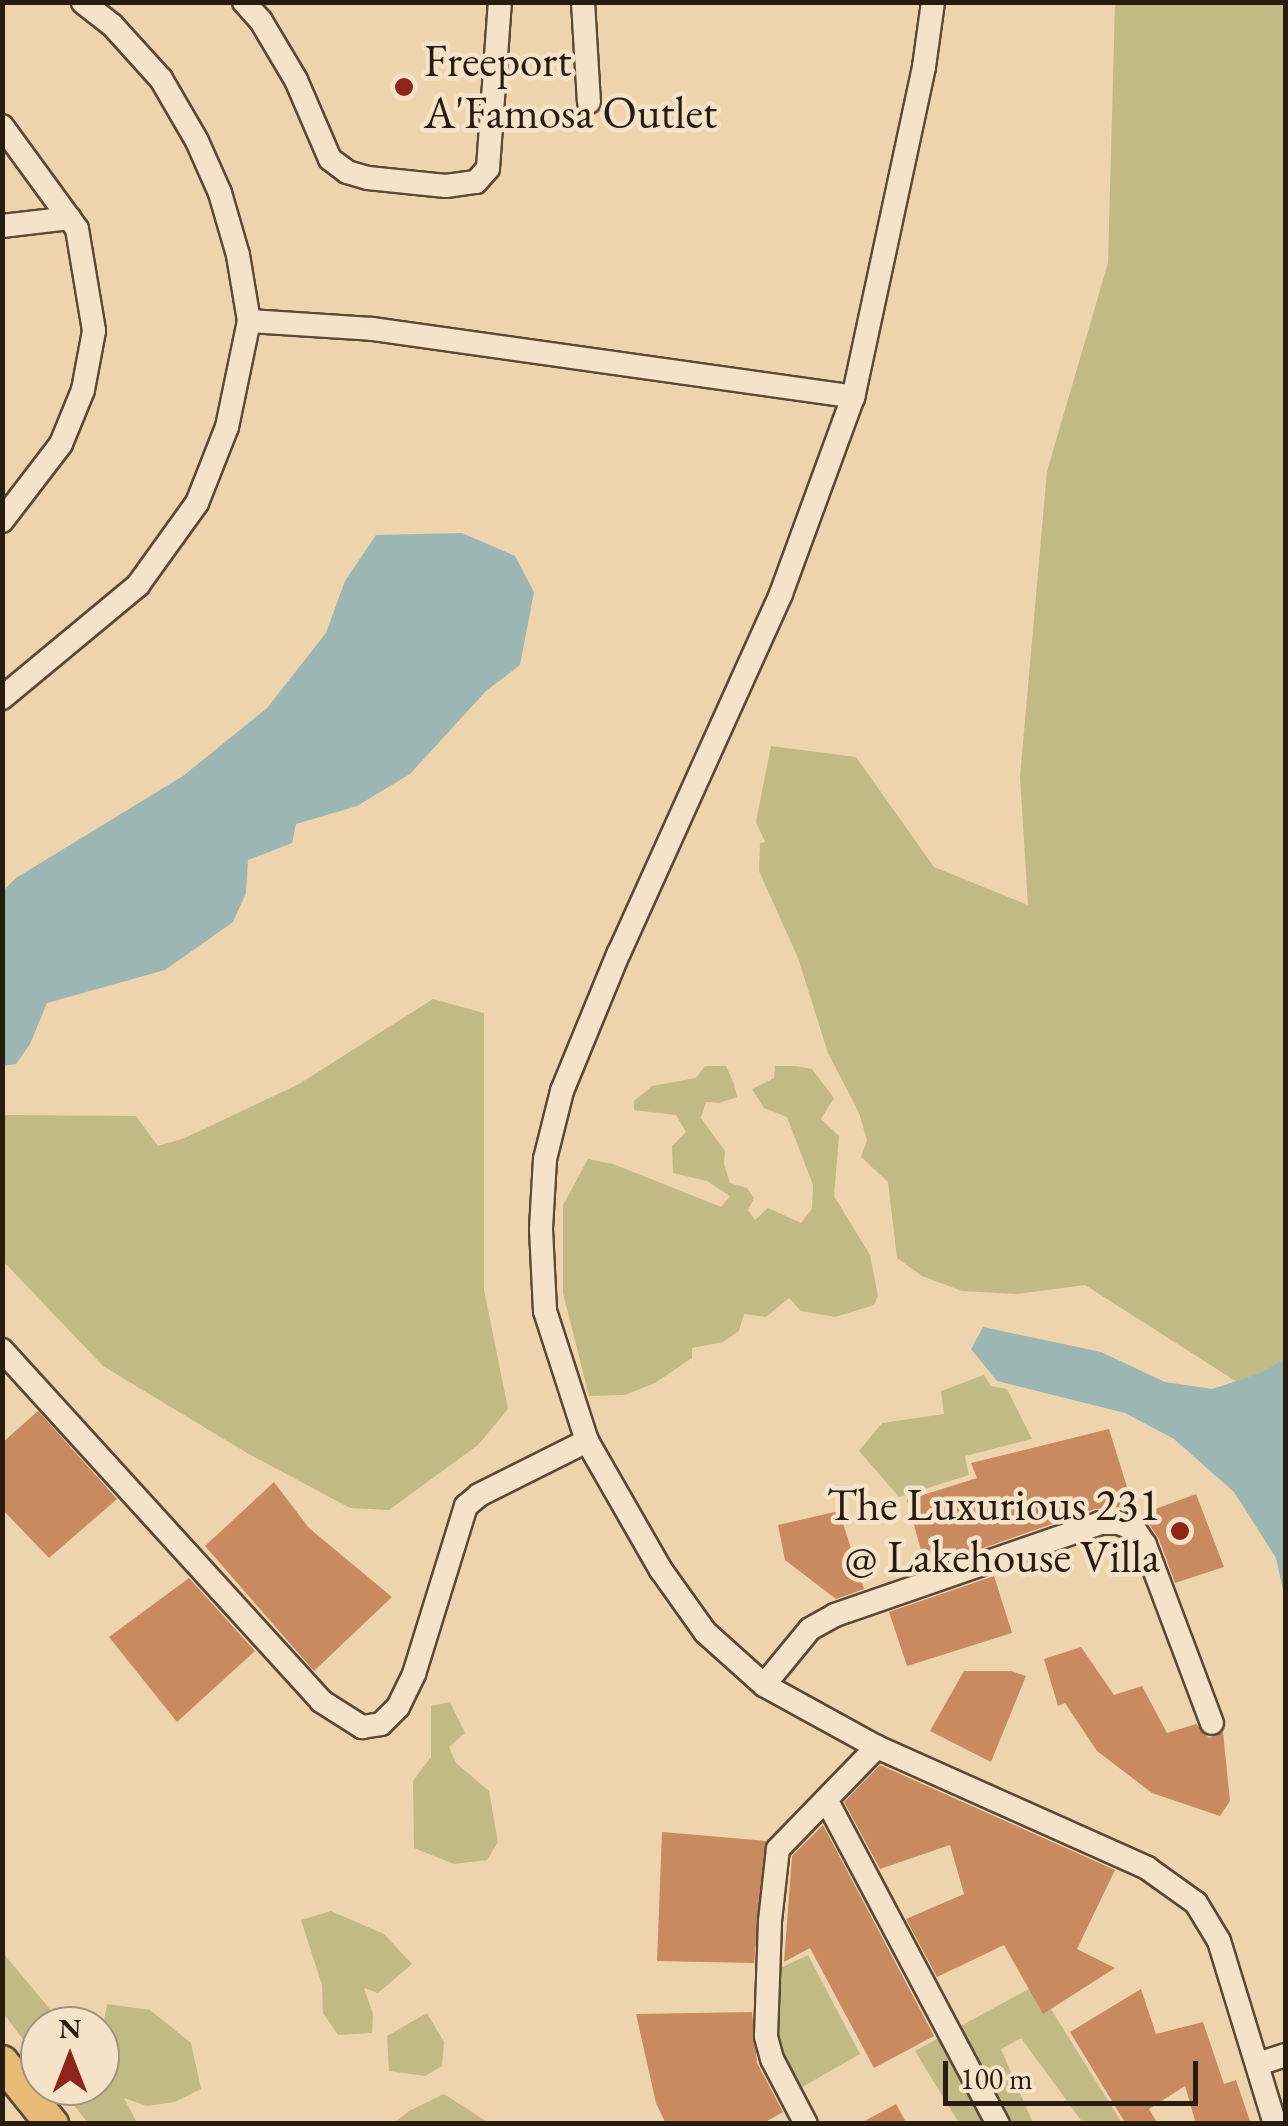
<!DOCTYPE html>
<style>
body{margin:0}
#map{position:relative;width:1288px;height:2126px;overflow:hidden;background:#eed4ac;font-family:"EB Garamond",serif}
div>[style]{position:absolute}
.green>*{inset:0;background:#c1ba84}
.water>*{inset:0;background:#9cb6b3}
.building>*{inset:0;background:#ca8a5f}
.roads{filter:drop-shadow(2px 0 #5a4937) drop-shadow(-2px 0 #5a4937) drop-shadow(0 2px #5a4937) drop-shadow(0 -2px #5a4937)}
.minor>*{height:22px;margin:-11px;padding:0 11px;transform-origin:11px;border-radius:11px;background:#f4e3c9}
.highway>*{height:32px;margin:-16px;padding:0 16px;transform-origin:16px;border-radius:16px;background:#e7ba76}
.dots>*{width:28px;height:28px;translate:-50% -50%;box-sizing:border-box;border:5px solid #f4e3c9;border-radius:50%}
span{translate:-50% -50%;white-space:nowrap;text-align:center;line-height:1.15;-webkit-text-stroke:9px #f4e3c9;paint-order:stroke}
.poi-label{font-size:45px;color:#281b10}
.left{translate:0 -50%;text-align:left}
.right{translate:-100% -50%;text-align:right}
.frame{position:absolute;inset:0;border:5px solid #281b10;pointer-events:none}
.north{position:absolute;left:20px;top:2006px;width:100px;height:100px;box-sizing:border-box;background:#f4e3c9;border:2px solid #a2937f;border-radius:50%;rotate:0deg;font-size:28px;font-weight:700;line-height:40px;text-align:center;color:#281b10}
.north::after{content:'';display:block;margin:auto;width:35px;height:45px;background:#8f2418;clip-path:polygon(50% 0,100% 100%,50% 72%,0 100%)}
.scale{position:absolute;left:943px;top:2061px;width:255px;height:45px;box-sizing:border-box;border:5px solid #281b10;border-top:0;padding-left:12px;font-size:30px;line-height:35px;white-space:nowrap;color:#281b10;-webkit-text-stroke:8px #f4e3c9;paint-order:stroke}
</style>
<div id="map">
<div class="green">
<div style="clip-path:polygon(1115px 3px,1285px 3px,1285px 1396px,1234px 1380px,1085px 1285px,1017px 1294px,962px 1291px,922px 1276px,897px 1258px,888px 1182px,861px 1157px,867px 1140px,859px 1113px,828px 1053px,798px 958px,759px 871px,760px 843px,765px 842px,756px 822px,771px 746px,856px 757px,934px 867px,1028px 905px,1020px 777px,1047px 471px,1108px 263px)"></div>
<div style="clip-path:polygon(433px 999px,484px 1013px,484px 1290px,508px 1409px,478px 1445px,389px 1510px,350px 1508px,247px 1453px,103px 1366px,3px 1261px,3px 1115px,136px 1116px,158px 1146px,185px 1138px,299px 1084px)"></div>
<div style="clip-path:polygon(705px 1066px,726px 1066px,734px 1084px,737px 1097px,719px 1103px,706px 1102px,701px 1118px,725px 1151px,724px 1164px,730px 1183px,747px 1188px,754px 1198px,748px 1210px,755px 1220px,768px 1208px,801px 1223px,812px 1209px,813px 1185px,787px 1117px,764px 1108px,752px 1089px,774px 1078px,775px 1066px,795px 1066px,812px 1069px,834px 1098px,821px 1119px,839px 1136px,834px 1196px,870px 1255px,878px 1296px,874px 1305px,835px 1317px,801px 1311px,789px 1298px,766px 1317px,744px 1314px,739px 1331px,723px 1342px,692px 1348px,692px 1358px,655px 1383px,625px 1395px,589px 1396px,563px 1293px,563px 1205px,588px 1159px,613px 1164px,721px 1207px,730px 1196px,707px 1181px,673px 1173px,672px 1146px,686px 1132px,676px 1115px,634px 1110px,634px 1101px,652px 1086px,696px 1078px)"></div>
<div style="clip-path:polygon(984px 1375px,991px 1386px,1007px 1389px,1032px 1439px,965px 1456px,969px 1475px,899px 1497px,859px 1451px,882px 1423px,944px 1414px,941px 1391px)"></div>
<div style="clip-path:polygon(450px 1702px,465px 1733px,449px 1747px,456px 1763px,489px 1791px,498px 1842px,487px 1860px,454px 1864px,414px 1848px,413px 1781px,431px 1757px,431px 1706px)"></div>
<div style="clip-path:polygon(331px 1911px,384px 1934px,412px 1964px,378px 1993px,364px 1988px,373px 2014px,372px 2033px,338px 2035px,323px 2013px,322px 1985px,301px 1920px)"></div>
<div style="clip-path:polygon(3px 1953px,64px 2026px,40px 2026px,40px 2062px,3px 2013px)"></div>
<div style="clip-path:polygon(808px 1955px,860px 2054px,799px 2089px,778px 2039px,778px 1969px)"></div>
<div style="clip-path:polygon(1036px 1985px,1122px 2123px,1083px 2123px,1021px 2038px,1001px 2049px,1033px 2123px,959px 2123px,915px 2051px)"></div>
<div style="clip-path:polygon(107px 2004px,150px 2010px,191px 2043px,201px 2089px,175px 2102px,147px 2106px,124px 2098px,137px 2123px,88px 2123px,59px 2086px,100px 2086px,100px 2044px)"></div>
<div style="clip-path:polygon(427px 2013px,444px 2042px,442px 2066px,425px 2076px,389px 2071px,387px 2036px)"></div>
<div style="clip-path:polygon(444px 2094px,489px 2123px,394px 2123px,409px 2111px)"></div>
</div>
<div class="water">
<div style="clip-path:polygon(462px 533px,515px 556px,534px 592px,520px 665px,486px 691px,410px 774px,357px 806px,296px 824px,292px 843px,248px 860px,246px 893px,233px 922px,165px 970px,47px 1003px,30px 1044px,16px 1064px,3px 1066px,3px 891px,16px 878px,183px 776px,267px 708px,326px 633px,345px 581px,376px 535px)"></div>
<div style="clip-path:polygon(983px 1327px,1101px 1352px,1165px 1382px,1212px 1389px,1261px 1373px,1285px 1359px,1285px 1599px,1276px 1558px,1234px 1492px,1174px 1439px,1125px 1413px,997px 1381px,971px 1349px)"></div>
</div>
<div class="building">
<div style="clip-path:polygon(38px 1411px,117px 1499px,49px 1558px,2px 1509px,2px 1443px)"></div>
<div style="clip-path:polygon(1109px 1429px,1133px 1506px,1095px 1509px,926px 1568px,907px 1500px,977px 1478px,971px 1463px)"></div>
<div style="clip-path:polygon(274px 1482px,309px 1528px,392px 1597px,314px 1671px,205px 1546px)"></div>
<div style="clip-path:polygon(1196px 1494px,1224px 1567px,1175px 1583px,1159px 1539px,1142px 1514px)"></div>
<div style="clip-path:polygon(839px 1511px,864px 1589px,836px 1599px,785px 1560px,778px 1525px)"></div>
<div style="clip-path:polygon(994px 1576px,1012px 1633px,907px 1666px,889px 1612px)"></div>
<div style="clip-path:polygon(189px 1578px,255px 1651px,177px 1722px,109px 1637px)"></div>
<div style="clip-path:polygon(1081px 1647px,1114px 1695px,1142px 1686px,1167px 1733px,1196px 1724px,1209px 1738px,1223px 1732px,1230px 1801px,1220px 1816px,1152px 1793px,1097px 1751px,1065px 1703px,1058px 1706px,1044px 1659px)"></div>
<div style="clip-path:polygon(964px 1671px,1011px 1671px,1026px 1676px,991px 1762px,930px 1731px)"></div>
<div style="clip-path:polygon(880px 1765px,1115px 1870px,1077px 1949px,1115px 1968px,1043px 2014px,1004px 1945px,937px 1977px,906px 1919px,964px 1894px,950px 1845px,880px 1869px,844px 1802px)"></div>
<div style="clip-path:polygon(823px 1825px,934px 2036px,874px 2068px,810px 1948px,784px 1962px,792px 1856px)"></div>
<div style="clip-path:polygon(662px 1832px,766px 1841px,754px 1963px,657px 1961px)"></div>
<div style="clip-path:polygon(1141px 1989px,1156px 2034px,1203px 2022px,1224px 2084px,1236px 2080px,1251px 2124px,1196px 2124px,1185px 2086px,1149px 2109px,1158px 2124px,1126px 2124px,1070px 2032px)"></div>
<div style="clip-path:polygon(752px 2012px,757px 2063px,783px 2112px,762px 2124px,666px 2124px,656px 2103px,636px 2014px)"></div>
<div style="clip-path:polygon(896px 2104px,907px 2124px,859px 2124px)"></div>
</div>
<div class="roads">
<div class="minor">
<div style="left:244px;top:2px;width:25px;rotate:48deg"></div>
<div style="left:261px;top:21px;width:69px;rotate:59.3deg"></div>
<div style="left:296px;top:80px;width:86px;rotate:66.7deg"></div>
<div style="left:330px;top:159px;width:21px;rotate:37deg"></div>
<div style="left:347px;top:172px;width:22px;rotate:16deg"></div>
<div style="left:368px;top:178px;width:78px;rotate:5.9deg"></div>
<div style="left:446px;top:186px;width:30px;rotate:-8deg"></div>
<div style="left:476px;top:182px;width:18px;rotate:-49deg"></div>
<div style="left:488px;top:168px;width:166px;rotate:-85.9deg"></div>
<div style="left:583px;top:2px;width:100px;rotate:86.6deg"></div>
<div style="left:933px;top:2px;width:66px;rotate:97.9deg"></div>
<div style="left:924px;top:67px;width:338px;rotate:102.1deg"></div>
<div style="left:853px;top:397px;width:210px;rotate:110.1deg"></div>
<div style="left:781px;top:594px;width:393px;rotate:114.3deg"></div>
<div style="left:619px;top:952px;width:150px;rotate:112.3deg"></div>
<div style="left:562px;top:1091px;width:70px;rotate:104deg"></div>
<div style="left:545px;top:1159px;width:70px;rotate:93.3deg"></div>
<div style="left:541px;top:1229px;width:82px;rotate:87.2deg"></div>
<div style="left:545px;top:1311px;width:137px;rotate:72.1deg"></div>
<div style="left:587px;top:1441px;width:149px;rotate:60.2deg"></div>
<div style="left:661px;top:1570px;width:76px;rotate:54.6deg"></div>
<div style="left:705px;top:1632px;width:79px;rotate:41.9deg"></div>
<div style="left:764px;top:1685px;width:129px;rotate:28.8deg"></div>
<div style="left:877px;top:1747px;width:296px;rotate:24.1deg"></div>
<div style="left:1147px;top:1868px;width:60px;rotate:35.5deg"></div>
<div style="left:1196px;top:1903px;width:44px;rotate:58.8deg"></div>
<div style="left:1219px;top:1941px;width:191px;rotate:73deg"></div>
<div style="left:2px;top:126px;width:127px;rotate:53.9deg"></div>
<div style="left:77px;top:229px;width:103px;rotate:80.5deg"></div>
<div style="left:94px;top:331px;width:60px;rotate:100.6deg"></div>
<div style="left:83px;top:390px;width:58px;rotate:112.2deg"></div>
<div style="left:61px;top:444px;width:97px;rotate:127.5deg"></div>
<div style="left:2px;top:226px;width:68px;rotate:-6.7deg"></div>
<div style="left:249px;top:321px;width:123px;rotate:3.7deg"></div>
<div style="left:372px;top:329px;width:486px;rotate:8deg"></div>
<div style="left:2px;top:698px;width:177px;rotate:-39.7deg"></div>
<div style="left:138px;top:585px;width:101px;rotate:-54.3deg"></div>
<div style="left:197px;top:503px;width:82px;rotate:-68.5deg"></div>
<div style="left:227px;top:427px;width:108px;rotate:-78.3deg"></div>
<div style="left:249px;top:321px;width:67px;rotate:-99.5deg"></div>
<div style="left:238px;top:255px;width:65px;rotate:-106.2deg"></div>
<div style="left:220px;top:193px;width:57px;rotate:-113.9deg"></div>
<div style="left:197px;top:141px;width:72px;rotate:-120.1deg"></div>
<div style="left:161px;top:79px;width:73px;rotate:-132.2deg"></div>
<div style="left:112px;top:25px;width:37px;rotate:-142deg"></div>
<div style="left:2px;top:1350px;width:474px;rotate:47.7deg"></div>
<div style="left:321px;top:1701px;width:49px;rotate:32.4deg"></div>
<div style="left:362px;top:1727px;width:19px;rotate:-9deg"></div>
<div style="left:381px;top:1724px;width:24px;rotate:-45deg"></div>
<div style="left:398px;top:1707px;width:37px;rotate:-64deg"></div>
<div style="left:414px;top:1674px;width:176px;rotate:-72.8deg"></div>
<div style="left:466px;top:1506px;width:17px;rotate:-40deg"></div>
<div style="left:479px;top:1495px;width:121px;rotate:-26.6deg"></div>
<div style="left:764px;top:1685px;width:72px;rotate:-50.6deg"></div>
<div style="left:810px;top:1629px;width:29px;rotate:-29deg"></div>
<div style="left:835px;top:1615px;width:281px;rotate:-19.1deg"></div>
<div style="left:1100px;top:1523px;width:19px"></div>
<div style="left:1119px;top:1523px;width:17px;rotate:24deg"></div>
<div style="left:1135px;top:1530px;width:18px;rotate:56deg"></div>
<div style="left:1145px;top:1545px;width:190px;rotate:69.4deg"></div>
<div style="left:827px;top:1801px;width:365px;rotate:62.1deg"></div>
<div style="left:1258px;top:2064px;width:29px;rotate:-18deg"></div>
<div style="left:806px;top:2124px;width:73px;rotate:-117.6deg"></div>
<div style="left:772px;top:2059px;width:24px;rotate:-105deg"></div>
<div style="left:766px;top:2036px;width:115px;rotate:-88deg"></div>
<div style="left:770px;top:1921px;width:72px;rotate:-83.7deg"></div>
<div style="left:778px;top:1849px;width:142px;rotate:-45.9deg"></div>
</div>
<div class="highway">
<div style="left:2px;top:2062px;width:80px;rotate:51.1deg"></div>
</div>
</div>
<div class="dots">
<div style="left:404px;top:87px;background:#8f2418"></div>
<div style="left:1180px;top:1531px;background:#8f2418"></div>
</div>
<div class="poi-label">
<span class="left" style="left:424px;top:87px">Freeport<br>A'Famosa Outlet</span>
<span class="right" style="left:1160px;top:1531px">The Luxurious 231<br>@ Lakehouse Villa</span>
</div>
<div class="frame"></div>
<div class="north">N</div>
<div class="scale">100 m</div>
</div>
